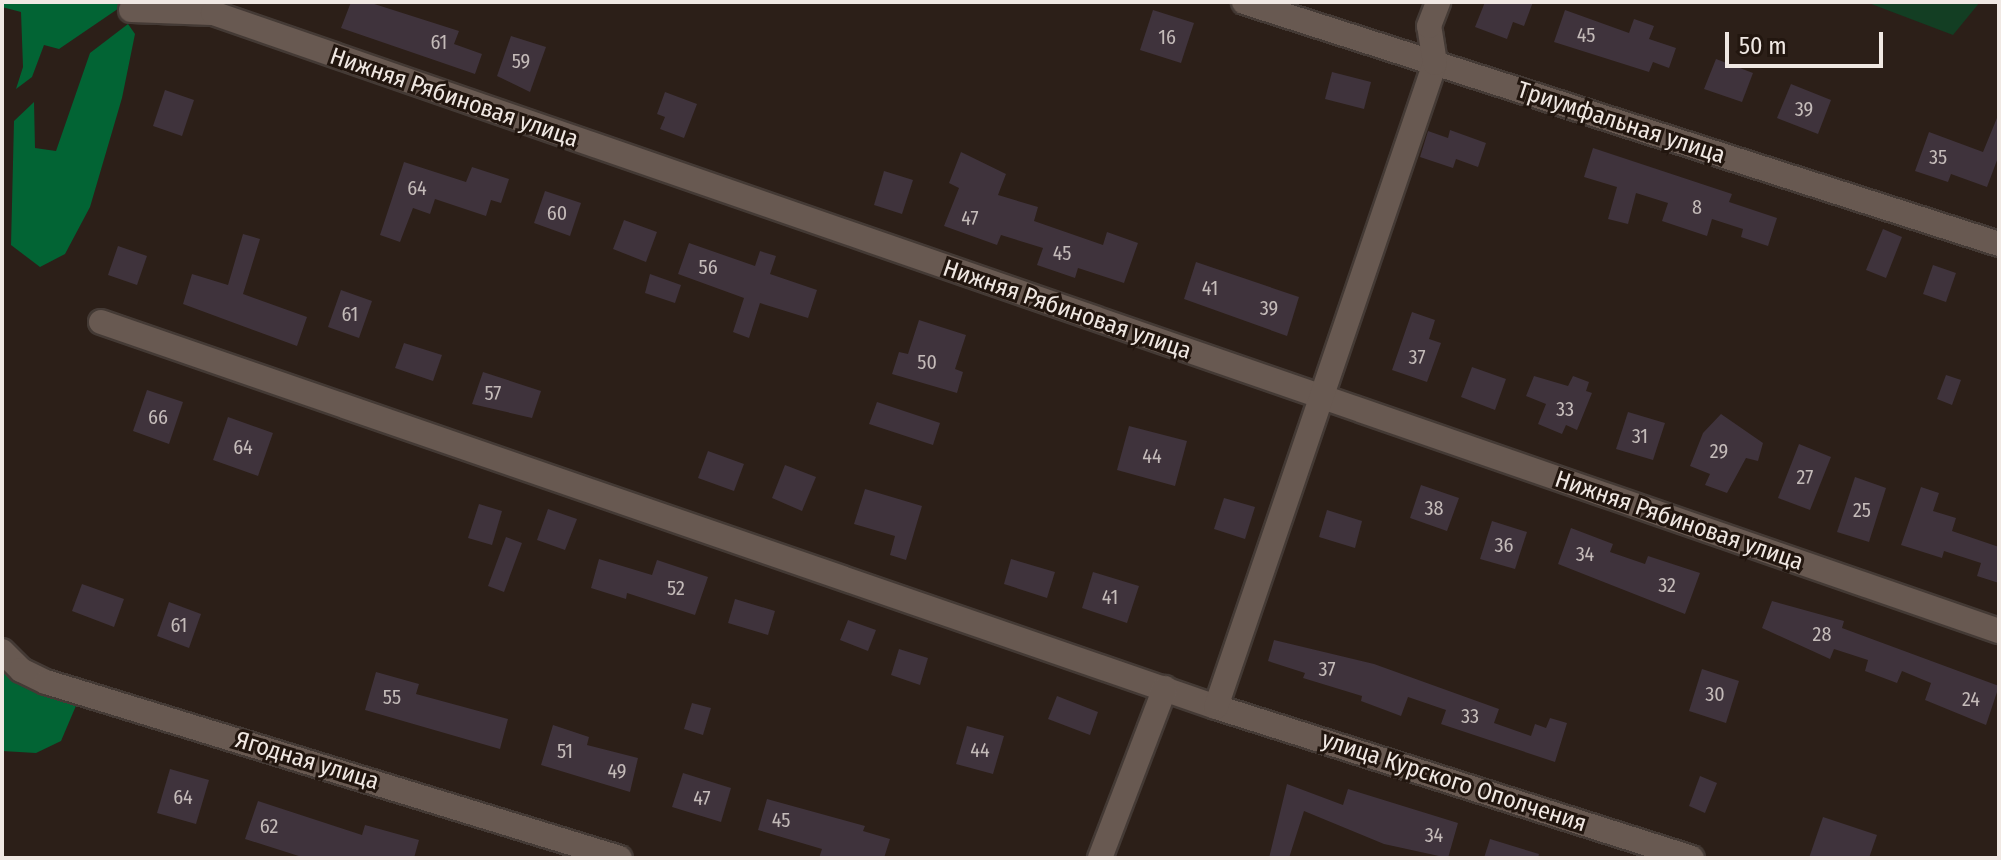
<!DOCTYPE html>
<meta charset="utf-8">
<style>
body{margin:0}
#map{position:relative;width:2001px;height:860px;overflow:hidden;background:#2c1f18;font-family:"Fira Sans Condensed",sans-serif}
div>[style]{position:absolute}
.green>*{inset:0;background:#133e23}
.forest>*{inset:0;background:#026434}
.building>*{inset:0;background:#3f333c}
.roads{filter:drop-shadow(2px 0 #443a35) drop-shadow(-2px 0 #443a35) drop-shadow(0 2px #443a35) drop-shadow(0 -2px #443a35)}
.minor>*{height:24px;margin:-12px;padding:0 12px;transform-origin:12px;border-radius:12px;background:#685951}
span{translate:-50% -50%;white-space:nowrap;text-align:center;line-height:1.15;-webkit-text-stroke:6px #22160f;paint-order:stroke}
.number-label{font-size:20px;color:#c4bbb9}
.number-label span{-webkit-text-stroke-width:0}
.street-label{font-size:24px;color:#f0e8e3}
.frame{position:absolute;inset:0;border:4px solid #f0e8e3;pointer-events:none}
.scale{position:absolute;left:1725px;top:32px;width:158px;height:36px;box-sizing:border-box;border:4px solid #f0e8e3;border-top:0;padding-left:10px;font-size:24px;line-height:28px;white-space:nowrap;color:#f0e8e3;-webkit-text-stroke:6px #22160f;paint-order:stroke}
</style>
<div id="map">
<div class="green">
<div style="clip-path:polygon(1866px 2px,1980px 2px,1953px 35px)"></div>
</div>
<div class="forest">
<div style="clip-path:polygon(2px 2px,128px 2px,59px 49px,44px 45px,32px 77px,16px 89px,23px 67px,21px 12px,2px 7px)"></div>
<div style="clip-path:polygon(128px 24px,135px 34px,122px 98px,90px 207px,65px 254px,40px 267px,11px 245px,14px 121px,34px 102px,35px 148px,56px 151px,90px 53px)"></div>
<div style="clip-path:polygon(2px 664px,78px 701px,61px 741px,36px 753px,2px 751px)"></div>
</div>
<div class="building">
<div style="clip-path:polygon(351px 2px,368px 2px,459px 31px,454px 44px,482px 54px,475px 74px,341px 28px)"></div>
<div style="clip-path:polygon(1485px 2px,1533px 2px,1524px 26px,1513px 22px,1507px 39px,1475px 27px)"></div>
<div style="clip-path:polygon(1153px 10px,1194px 23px,1181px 63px,1140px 50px)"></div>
<div style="clip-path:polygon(1565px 10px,1629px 33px,1634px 19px,1654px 26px,1649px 39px,1676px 48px,1669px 68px,1653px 62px,1649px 72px,1554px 42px)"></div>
<div style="clip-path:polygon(511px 36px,546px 47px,530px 92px,497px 76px)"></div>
<div style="clip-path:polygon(1716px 59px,1753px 73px,1742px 102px,1704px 89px)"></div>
<div style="clip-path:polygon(1332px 72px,1371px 82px,1364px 109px,1325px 99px)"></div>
<div style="clip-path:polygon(1791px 84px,1831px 100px,1818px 134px,1777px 118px)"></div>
<div style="clip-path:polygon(165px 90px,194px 100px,182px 136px,153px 126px)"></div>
<div style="clip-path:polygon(665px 92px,697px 104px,684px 138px,660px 129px,665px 117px,657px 114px)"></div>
<div style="clip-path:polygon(1999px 113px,1999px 155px,1987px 187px,1951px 174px,1948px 182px,1915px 171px,1929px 132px,1983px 152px)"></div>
<div style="clip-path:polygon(1450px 130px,1486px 143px,1478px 167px,1456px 159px,1453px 168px,1420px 157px,1428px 131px,1448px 138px)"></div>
<div style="clip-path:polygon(1593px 148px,1732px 194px,1729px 202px,1777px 218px,1768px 246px,1741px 237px,1743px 229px,1712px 219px,1707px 236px,1662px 221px,1668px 203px,1636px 193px,1628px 224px,1608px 219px,1617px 187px,1584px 177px)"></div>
<div style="clip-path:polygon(961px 152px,1006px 174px,998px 195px,1038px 207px,1034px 221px,1103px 245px,1107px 232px,1138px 243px,1124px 283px,1078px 268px,1075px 278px,1037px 265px,1043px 248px,1001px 235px,997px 245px,944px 226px,959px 188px,949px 183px)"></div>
<div style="clip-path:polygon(404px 162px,466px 182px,472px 167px,509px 179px,501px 203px,491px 200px,486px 216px,435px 199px,430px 214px,413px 208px,400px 242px,380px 235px)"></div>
<div style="clip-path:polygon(884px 171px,913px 180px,902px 214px,874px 205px)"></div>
<div style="clip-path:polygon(545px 191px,581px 203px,570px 236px,534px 223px)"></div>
<div style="clip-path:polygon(624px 220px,657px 232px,646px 262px,613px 249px)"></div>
<div style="clip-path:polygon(1883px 229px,1902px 237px,1886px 278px,1866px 270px)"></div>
<div style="clip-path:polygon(243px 234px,260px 239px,243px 294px,307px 317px,297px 346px,183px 304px,192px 274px,228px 285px)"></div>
<div style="clip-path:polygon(689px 243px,755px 266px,760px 251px,776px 256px,770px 274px,817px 290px,808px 318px,760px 303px,749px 338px,733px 332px,744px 298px,678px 274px)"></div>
<div style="clip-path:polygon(118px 246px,147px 256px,137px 285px,108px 275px)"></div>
<div style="clip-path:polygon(1196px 262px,1299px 297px,1287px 336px,1184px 299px)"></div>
<div style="clip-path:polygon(1933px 265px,1956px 273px,1946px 302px,1923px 294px)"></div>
<div style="clip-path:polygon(650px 274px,681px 285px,675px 303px,645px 293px)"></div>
<div style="clip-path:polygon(341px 290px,372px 301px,359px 338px,328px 327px)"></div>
<div style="clip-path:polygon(1412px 312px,1435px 320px,1429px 339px,1441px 343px,1427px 382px,1392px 370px)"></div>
<div style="clip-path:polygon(919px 320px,966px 335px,955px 369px,963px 372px,957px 393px,892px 374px,899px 352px,908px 354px)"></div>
<div style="clip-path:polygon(404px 343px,442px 355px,433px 381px,395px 368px)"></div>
<div style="clip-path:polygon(1472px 367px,1506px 379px,1495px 410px,1461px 397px)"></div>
<div style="clip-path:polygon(483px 372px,541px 391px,532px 418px,472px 404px)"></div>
<div style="clip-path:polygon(1946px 375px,1961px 380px,1952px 405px,1937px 399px)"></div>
<div style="clip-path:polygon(1534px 376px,1568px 386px,1573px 376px,1589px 382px,1586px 391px,1592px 393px,1577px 430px,1566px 425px,1562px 434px,1538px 424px,1546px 404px,1526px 396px)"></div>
<div style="clip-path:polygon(147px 390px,183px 402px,169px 444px,133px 431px)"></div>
<div style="clip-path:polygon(877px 402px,940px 423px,933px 445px,869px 424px)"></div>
<div style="clip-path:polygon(1628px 412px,1665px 423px,1653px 460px,1616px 449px)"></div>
<div style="clip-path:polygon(1721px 414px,1763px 443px,1758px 461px,1746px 458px,1727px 493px,1705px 485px,1710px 474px,1690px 466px,1703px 433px)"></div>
<div style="clip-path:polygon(228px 417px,273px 433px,258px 476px,213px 460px)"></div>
<div style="clip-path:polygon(1129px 426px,1187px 441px,1175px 486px,1117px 470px)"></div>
<div style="clip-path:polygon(1799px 444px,1831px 457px,1810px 510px,1778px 498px)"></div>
<div style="clip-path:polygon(708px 451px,744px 464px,734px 491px,698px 478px)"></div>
<div style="clip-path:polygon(785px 465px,816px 477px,802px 511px,772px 498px)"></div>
<div style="clip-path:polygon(1855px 477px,1886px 488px,1869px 542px,1837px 532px)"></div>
<div style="clip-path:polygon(1421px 485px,1459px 498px,1447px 531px,1410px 518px)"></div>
<div style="clip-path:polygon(1921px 487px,1939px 493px,1933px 511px,1956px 518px,1952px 531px,1999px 547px,1999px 583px,1977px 576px,1981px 563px,1944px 551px,1942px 558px,1901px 545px)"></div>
<div style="clip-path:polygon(865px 489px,922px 506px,906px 560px,890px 555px,895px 536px,854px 524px)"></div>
<div style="clip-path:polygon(1224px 498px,1255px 507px,1245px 539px,1214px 529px)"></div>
<div style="clip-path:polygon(479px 504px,502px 511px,492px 545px,468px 538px)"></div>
<div style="clip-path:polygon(548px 509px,577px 519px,565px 550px,537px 540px)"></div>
<div style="clip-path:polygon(1327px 510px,1362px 521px,1355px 548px,1319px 537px)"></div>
<div style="clip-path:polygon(1492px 521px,1527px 532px,1515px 569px,1480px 559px)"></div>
<div style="clip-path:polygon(1571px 528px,1613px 544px,1610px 552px,1645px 564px,1648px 556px,1700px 573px,1685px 614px,1558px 564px)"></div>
<div style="clip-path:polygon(506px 537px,522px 543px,504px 592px,488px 586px)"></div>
<div style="clip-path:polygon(599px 559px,652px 575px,657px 560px,708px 577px,695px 615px,627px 593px,626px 599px,591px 588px)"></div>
<div style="clip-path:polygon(1011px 559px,1055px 572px,1047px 598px,1004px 584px)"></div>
<div style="clip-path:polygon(1093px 572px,1139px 586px,1127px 623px,1082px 608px)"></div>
<div style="clip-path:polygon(82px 584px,124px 599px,114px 627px,72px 611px)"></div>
<div style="clip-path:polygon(735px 599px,775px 611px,768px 635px,728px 623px)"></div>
<div style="clip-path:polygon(1772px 601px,1844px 621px,1842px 628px,1999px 686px,1986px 725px,1925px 700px,1931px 683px,1902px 671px,1897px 683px,1865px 671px,1868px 660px,1834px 649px,1830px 659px,1762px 628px)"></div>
<div style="clip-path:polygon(169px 602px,201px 614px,189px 648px,157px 636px)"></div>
<div style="clip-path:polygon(848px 620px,876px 630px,868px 651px,840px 640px)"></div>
<div style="clip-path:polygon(1274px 640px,1374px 664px,1499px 709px,1494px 723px,1531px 736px,1535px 724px,1546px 728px,1550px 718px,1567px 723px,1555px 762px,1441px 724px,1446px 710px,1408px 697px,1401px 716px,1361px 701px,1362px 696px,1303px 678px,1305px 673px,1268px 661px)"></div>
<div style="clip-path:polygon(899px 649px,928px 658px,920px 685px,891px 675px)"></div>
<div style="clip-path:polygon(1702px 669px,1739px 681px,1726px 723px,1689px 711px)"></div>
<div style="clip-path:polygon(376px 672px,419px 684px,416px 694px,508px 719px,500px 749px,365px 710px)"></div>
<div style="clip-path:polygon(1057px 696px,1098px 712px,1090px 735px,1048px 719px)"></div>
<div style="clip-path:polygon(692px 703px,711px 708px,703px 735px,684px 729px)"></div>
<div style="clip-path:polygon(553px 725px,589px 737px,587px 745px,638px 758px,630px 792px,541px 765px)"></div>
<div style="clip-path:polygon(967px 726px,1004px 736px,993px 774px,956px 764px)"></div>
<div style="clip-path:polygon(170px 769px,209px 780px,196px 824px,157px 813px)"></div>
<div style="clip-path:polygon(683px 773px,731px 788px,721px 822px,672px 807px)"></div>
<div style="clip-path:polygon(1700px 776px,1717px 783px,1705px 813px,1689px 806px)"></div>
<div style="clip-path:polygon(1287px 784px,1343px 805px,1348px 789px,1458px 823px,1448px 858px,1384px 844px,1304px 811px,1289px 858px,1269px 858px)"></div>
<div style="clip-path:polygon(767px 799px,865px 826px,863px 831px,890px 839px,884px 858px,819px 858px,822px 849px,758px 830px)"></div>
<div style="clip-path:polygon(258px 801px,362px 835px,365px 825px,419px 840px,414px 858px,305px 858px,245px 839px)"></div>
<div style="clip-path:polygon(1823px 817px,1877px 835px,1869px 858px,1809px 858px)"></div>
<div style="clip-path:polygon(1490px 839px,1539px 854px,1538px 858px,1484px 858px)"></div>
</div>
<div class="roads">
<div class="minor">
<div style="left:1244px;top:2px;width:793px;rotate:17.77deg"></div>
<div style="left:131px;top:10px;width:82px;rotate:2.1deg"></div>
<div style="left:213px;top:13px;width:1890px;rotate:19.09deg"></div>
<div style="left:101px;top:322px;width:1180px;rotate:19.05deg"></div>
<div style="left:1216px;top:707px;width:499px;rotate:17.6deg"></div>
<div style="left:2px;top:651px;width:27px;rotate:45deg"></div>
<div style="left:21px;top:670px;width:28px;rotate:26deg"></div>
<div style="left:46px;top:682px;width:600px;rotate:17.05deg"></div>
<div style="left:1216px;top:707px;width:680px;rotate:-71.22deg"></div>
<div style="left:1435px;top:63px;width:37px;rotate:-99deg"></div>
<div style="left:1429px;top:26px;width:26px;rotate:-69deg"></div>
<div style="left:1100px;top:858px;width:182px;rotate:-69.1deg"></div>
</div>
</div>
<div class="number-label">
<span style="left:1586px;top:35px">45</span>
<span style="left:1167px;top:37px">16</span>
<span style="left:439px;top:42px">61</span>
<span style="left:521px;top:61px">59</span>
<span style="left:1804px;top:109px">39</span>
<span style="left:1938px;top:157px">35</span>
<span style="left:417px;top:188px">64</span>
<span style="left:1697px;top:207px">8</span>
<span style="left:557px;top:213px">60</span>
<span style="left:970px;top:218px">47</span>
<span style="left:1062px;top:253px">45</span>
<span style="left:708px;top:267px">56</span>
<span style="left:1210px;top:288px">41</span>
<span style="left:1269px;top:308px">39</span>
<span style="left:350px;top:314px">61</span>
<span style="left:1417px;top:357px">37</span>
<span style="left:927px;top:362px">50</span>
<span style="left:493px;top:393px">57</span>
<span style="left:1565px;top:409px">33</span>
<span style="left:158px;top:417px">66</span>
<span style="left:1640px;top:436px">31</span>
<span style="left:243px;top:447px">64</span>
<span style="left:1719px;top:451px">29</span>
<span style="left:1152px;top:456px">44</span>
<span style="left:1805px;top:477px">27</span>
<span style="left:1434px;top:508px">38</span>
<span style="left:1862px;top:510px">25</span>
<span style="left:1504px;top:545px">36</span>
<span style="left:1585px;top:554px">34</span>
<span style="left:1667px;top:585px">32</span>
<span style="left:676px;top:588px">52</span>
<span style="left:1110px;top:597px">41</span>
<span style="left:179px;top:625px">61</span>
<span style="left:1822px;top:634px">28</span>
<span style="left:1327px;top:669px">37</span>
<span style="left:1715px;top:694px">30</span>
<span style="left:392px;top:697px">55</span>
<span style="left:1971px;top:699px">24</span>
<span style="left:1470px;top:716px">33</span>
<span style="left:980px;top:750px">44</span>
<span style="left:565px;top:751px">51</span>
<span style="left:617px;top:771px">49</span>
<span style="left:183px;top:797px">64</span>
<span style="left:702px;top:798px">47</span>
<span style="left:781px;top:820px">45</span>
<span style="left:269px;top:826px">62</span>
<span style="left:1434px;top:835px">34</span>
</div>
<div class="street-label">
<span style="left:454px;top:98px;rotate:19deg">Нижняя Рябиновая улица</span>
<span style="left:1621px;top:123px;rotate:18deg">Триумфальная улица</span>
<span style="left:1067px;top:310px;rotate:19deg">Нижняя Рябиновая улица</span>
<span style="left:1679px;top:521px;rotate:19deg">Нижняя Рябиновая улица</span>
<span style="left:307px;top:761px;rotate:17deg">Ягодная улица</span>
<span style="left:1454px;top:782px;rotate:18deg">улица Курского Ополчения</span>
</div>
<div class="frame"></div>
<div class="scale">50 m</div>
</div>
